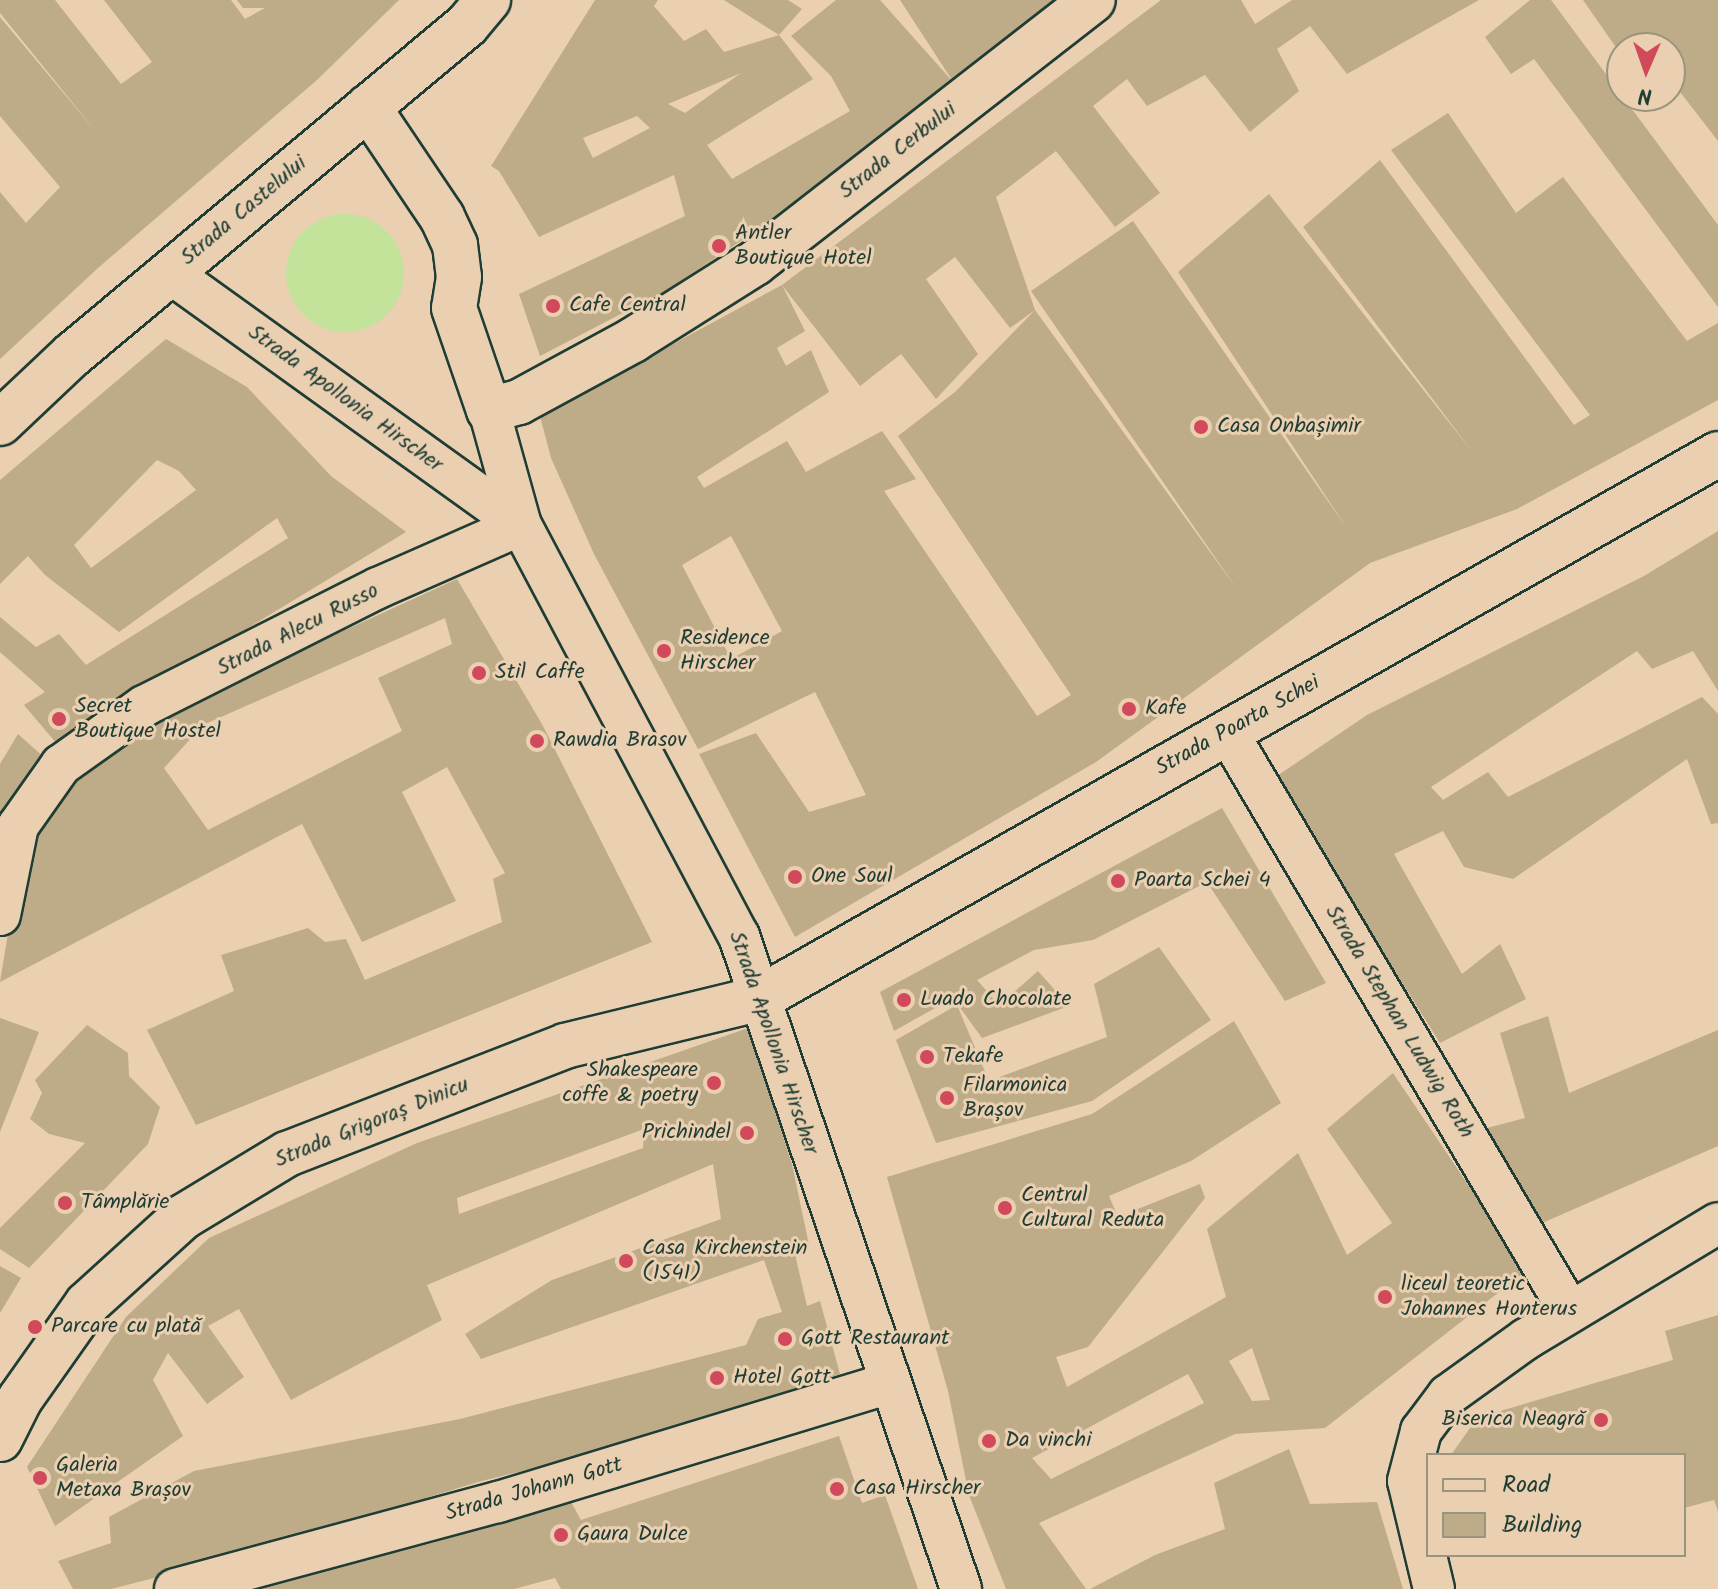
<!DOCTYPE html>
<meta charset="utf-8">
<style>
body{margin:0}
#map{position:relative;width:1718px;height:1589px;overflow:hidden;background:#eacfb1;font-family:Kalam,sans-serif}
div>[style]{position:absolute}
.green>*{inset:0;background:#c3e29a}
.round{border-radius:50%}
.building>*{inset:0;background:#beab87}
.roads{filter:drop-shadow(2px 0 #1f3d34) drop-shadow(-2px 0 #1f3d34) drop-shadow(0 2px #1f3d34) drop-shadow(0 -2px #1f3d34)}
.pedestrian>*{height:40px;margin:-20px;padding:0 20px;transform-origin:20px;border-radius:20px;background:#eacfb1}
.minor>*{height:44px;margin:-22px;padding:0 22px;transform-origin:22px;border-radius:22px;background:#eacfb1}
.tertiary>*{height:44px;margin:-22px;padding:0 22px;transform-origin:22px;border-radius:22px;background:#eacfb1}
.dots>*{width:22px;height:22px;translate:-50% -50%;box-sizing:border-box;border:4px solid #eacfb1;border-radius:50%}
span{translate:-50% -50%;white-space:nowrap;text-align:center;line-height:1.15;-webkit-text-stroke:6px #eacfb1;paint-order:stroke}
.street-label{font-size:22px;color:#1f3d34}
.poi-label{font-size:22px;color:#1f3d34}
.left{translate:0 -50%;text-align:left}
.right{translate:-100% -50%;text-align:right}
.legend{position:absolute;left:1426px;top:1453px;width:260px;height:104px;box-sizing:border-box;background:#eacfb1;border:2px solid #99957f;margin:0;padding:10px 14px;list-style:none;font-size:24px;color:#1f3d34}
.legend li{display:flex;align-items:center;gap:16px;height:40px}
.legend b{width:40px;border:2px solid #99957f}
.north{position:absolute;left:1606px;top:32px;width:80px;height:80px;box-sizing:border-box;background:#eacfb1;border:2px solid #99957f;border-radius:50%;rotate:182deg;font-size:22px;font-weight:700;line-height:32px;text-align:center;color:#1f3d34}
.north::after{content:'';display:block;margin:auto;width:28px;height:36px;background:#d1495b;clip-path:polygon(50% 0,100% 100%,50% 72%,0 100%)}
</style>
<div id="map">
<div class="green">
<div class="round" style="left:286px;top:214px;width:118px;height:118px"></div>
</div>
<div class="building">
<div style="clip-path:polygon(0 0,55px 0,121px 84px,152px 62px,104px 0,231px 0,245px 19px,265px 8px,243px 8px,237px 0,399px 0,317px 80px,98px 268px,0 359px,0 192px,26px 223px,60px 187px,0 116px,0 17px,97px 133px,0 13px)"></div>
<div style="clip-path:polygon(evenodd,595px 0,658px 0,654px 6px,684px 41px,706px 29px,724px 52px,779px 35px,724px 0,788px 0,802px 9px,779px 35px,813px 79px,707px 145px,732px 179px,850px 111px,831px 76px,791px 36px,836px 0,880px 0,954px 83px,900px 0,1061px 0,791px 208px,665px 291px,540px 356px,519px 294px,685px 216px,674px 175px,539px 237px,499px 171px,491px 166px,595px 0,741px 73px,685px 113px,668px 104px,741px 73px,595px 0,637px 116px,650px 128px,593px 158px,583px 138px,637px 116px)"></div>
<div style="clip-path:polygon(evenodd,1161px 0,1241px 0,1255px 24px,1292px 0,1479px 0,1347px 74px,1310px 26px,1277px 49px,1299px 91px,1250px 132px,1205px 75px,1147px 106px,1127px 79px,1093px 106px,1160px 193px,1115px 227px,1056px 151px,996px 197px,1035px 310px,1239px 592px,1031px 291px,1133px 221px,1348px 530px,1178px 272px,1269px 194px,1474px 454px,1303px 227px,1380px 160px,1574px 425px,1590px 415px,1391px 150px,1448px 113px,1516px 213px,1563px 177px,1687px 341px,1718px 323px,1718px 400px,1517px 509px,1370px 563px,1096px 762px,795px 937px,699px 754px,756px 733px,809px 812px,866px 795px,815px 692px,698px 749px,594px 554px,551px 458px,540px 416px,782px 285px,1161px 0,955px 257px,1010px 328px,1035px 310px,955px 392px,898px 436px,1071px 695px,1037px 716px,884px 491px,916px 479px,882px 431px,806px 472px,787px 441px,704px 488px,697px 477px,829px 392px,811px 350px,786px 366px,777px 348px,805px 331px,782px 285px,860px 386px,901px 354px,936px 399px,978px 354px,926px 279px,955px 257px,1161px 0,731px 536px,782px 631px,731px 659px,682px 565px,731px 536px)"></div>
<div style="clip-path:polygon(1530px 0,1551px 0,1718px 225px,1718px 307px,1534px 59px,1511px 74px,1485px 37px)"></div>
<div style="clip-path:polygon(1583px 0,1718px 0,1718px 141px,1670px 79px,1670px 48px,1622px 48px,1622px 56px)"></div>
<div style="clip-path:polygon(evenodd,166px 339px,247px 387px,331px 476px,406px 532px,57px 744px,24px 705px,45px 692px,0 652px,0 617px,36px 647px,59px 634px,86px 665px,288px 538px,277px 518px,119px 632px,45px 575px,28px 556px,0 584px,0 480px,166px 339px,157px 460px,179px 471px,196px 490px,91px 568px,74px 545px,157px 460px)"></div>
<div style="clip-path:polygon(1718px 531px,1718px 691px,1693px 651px,1652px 669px,1637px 651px,1431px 787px,1443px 800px,1488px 772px,1508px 797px,1702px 697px,1718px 714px,1718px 823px,1711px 824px,1687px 759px,1513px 879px,1464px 867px,1443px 831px,1394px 854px,1462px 974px,1500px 944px,1526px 999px,1440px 1043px,1274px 778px,1367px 715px,1644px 576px)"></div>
<div style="clip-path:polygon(evenodd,457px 579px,543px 726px,652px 942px,196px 1125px,147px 1030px,234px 991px,221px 955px,308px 928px,325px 942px,346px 939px,365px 980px,502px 922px,493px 879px,505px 873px,447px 767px,402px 792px,456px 901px,362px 942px,302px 824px,0 982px,21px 855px,72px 775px,164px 713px,457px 579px,445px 618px,452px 644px,378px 678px,402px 731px,208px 830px,164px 768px,203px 725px,445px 618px)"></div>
<div style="clip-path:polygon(18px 734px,46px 759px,0 816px,0 764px)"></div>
<div style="clip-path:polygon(1222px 808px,1326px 983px,1285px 1001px,1207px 882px,1093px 940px,1034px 950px,977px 980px,999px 1005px,1038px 971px,1069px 1006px,982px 1038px,953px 998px,894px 1031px,880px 992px)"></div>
<div style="clip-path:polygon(1159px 947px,1211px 1020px,1092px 1101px,936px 1143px,896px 1040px,957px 1005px,989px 1081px,1107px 1037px,1094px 984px)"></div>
<div style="clip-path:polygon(1548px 1016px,1569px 1093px,1718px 1030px,1718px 1146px,1540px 1224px,1480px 1130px,1525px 1118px,1500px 1033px)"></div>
<div style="clip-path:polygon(0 1018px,39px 1032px,0 1132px)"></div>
<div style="clip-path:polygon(evenodd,1234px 1021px,1281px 1103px,1191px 1161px,1109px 1196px,1118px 1217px,1200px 1184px,1205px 1198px,1088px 1347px,1056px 1357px,1067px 1387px,1226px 1297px,1207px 1229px,1298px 1153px,1347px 1255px,1392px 1223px,1327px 1129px,1393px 1073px,1526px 1271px,1325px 1428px,1235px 1434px,1039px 1523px,1086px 1589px,1006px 1589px,969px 1495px,948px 1391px,887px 1177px,1092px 1114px,1234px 1021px,1252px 1348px,1270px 1400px,1252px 1401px,1229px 1361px,1252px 1348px,1234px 1021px,1188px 1374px,1204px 1403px,1051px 1479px,1032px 1458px,1188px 1374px)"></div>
<div style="clip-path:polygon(87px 1025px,128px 1053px,129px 1076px,160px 1107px,148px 1144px,29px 1268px,0 1249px,0 1228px,85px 1143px,49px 1134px,30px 1119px,42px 1093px,35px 1080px)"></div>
<div style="clip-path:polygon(evenodd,748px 1028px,792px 1164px,809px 1245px,794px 1250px,807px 1306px,820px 1301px,840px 1374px,605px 1450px,478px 1482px,221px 1561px,111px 1589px,73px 1589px,58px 1561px,111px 1543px,109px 1517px,194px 1471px,460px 1419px,746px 1345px,758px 1319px,782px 1312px,764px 1260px,481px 1359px,465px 1334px,552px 1280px,721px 1219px,713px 1164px,427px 1285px,442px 1320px,291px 1400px,239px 1309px,208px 1326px,244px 1377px,207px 1404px,168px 1353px,153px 1380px,183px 1436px,55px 1526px,27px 1467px,126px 1317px,209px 1238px,417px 1143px,748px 1028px,644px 1129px,643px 1148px,459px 1214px,457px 1198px,644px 1129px)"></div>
<div style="clip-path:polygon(0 1266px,21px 1278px,0 1313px)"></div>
<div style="clip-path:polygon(1718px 1315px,1718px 1511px,1714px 1500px,1684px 1508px,1684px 1455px,1451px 1455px,1470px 1428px,1497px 1412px,1673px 1360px,1665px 1331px)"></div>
<div style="clip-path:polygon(839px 1436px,862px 1503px,885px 1495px,918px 1589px,561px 1589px,555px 1578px,514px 1589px,250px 1589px,350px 1557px,425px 1545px,571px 1502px,581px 1520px)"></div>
<div style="clip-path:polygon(1289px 1449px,1310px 1504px,1377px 1502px,1403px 1589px,1090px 1589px,1155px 1555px,1225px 1529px,1214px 1483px)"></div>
</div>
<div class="roads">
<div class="pedestrian">
<div style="left:170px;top:273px;width:432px;rotate:35.7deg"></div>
<div style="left:489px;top:410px;width:119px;rotate:74.5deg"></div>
<div style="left:521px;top:525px;width:465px;rotate:62.1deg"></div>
<div style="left:739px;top:936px;width:690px;rotate:71.22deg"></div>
<div style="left:1228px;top:733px;width:672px;rotate:59.43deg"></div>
<div style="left:0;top:915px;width:91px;rotate:-78.6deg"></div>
<div style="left:18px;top:826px;width:75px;rotate:-54.8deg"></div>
<div style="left:61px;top:765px;width:102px;rotate:-35.4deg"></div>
<div style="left:144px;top:706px;width:262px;rotate:-26.8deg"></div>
<div style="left:378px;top:588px;width:156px;rotate:-23.8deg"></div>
<div style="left:175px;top:1589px;width:335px;rotate:-15.1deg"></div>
<div style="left:498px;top:1502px;width:410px;rotate:-16.9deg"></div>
<div style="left:1434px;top:1589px;width:111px;rotate:-103.5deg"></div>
<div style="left:1408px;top:1481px;width:52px;rotate:-75.4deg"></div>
<div style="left:1421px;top:1431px;width:45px;rotate:-53.1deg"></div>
<div style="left:1448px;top:1395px;width:96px;rotate:-35.7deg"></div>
<div style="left:1526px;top:1339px;width:224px;rotate:-31.1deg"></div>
</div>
<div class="minor">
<div style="left:368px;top:107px;width:133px;rotate:56.1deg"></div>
<div style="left:442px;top:217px;width:31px;rotate:65deg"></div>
<div style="left:455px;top:245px;width:32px;rotate:83deg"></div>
<div style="left:459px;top:277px;width:31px;rotate:99deg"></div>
<div style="left:454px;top:308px;width:108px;rotate:71.1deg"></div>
<div style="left:489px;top:410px;width:31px;rotate:-15deg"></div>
<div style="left:519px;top:402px;width:130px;rotate:-28.5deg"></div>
<div style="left:633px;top:340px;width:144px;rotate:-32.3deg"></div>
<div style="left:755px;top:263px;width:428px;rotate:-37.9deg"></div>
<div style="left:0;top:423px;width:99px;rotate:-43.4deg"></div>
<div style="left:72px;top:355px;width:515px;rotate:-39.88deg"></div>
<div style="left:467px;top:25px;width:33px;rotate:-50deg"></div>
</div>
<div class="tertiary">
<div style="left:0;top:1439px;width:45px;rotate:-63.4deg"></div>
<div style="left:20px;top:1399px;width:116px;rotate:-54.8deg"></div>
<div style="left:87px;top:1304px;width:130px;rotate:-42.2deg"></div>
<div style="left:183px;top:1217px;width:122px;rotate:-31.2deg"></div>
<div style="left:287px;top:1154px;width:298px;rotate:-21.2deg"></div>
<div style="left:565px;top:1046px;width:199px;rotate:-13.7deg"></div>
<div style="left:758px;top:999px;width:1104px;rotate:-29.58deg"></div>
</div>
</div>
<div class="dots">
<div style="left:719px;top:246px;background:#d1495b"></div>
<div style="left:553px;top:306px;background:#d1495b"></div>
<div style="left:1201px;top:427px;background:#d1495b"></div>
<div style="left:664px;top:651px;background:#d1495b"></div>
<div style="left:479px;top:673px;background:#d1495b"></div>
<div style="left:1129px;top:709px;background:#d1495b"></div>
<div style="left:59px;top:719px;background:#d1495b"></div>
<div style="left:537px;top:741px;background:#d1495b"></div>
<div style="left:795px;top:877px;background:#d1495b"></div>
<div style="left:1118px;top:881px;background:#d1495b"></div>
<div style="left:904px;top:1000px;background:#d1495b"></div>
<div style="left:927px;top:1057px;background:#d1495b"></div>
<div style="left:714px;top:1083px;background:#d1495b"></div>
<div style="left:947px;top:1098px;background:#d1495b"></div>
<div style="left:747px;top:1133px;background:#d1495b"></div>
<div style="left:65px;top:1203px;background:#d1495b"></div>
<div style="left:1005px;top:1208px;background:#d1495b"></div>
<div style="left:626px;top:1261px;background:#d1495b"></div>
<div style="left:1385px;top:1297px;background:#d1495b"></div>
<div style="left:35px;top:1327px;background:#d1495b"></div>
<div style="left:785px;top:1339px;background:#d1495b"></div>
<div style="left:717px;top:1378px;background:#d1495b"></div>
<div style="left:1601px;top:1420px;background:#d1495b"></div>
<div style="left:989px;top:1441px;background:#d1495b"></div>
<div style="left:40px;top:1478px;background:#d1495b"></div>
<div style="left:837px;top:1489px;background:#d1495b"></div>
<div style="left:561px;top:1535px;background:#d1495b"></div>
</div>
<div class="street-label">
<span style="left:898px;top:151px;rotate:-38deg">Strada Cerbului</span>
<span style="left:244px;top:211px;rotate:-40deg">Strada Castelului</span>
<span style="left:345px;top:399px;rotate:36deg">Strada Apollonia Hirscher</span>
<span style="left:298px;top:630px;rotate:-27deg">Strada Alecu Russo</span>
<span style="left:1238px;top:726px;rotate:-29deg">Strada Poarta Schei</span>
<span style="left:1399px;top:1022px;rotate:59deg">Strada Stephan Ludwig Roth</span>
<span style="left:773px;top:1043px;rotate:71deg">Strada Apollonia Hirscher</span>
<span style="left:372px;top:1123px;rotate:-22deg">Strada Grigoraș Dinicu</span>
<span style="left:534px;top:1490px;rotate:-16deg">Strada Johann Gott</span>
</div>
<div class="poi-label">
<span class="left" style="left:735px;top:246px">Antler<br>Boutique Hotel</span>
<span class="left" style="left:569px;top:306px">Cafe Central</span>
<span class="left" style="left:1217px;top:427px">Casa Onbașimir</span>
<span class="left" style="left:680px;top:651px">Residence<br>Hirscher</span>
<span class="left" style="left:495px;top:673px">Stil Caffe</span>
<span class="left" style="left:75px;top:719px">Secret<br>Boutique Hostel</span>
<span class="left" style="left:1145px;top:709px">Kafe</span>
<span class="left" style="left:553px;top:741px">Rawdia Brasov</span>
<span class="left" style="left:811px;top:877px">One Soul</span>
<span class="left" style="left:1134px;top:881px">Poarta Schei 4</span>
<span class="left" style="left:920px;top:1000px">Luado Chocolate</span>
<span class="left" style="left:943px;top:1057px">Tekafe</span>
<span class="right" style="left:698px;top:1083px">Shakespeare<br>coffe &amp; poetry</span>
<span class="left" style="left:963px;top:1098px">Filarmonica<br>Brașov</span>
<span class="right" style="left:731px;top:1133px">Prichindel</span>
<span class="left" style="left:1021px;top:1208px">Centrul<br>Cultural Reduta</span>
<span class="left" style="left:81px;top:1203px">Tâmplărie</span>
<span class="left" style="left:642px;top:1261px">Casa Kirchenstein<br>(1541)</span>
<span class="left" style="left:1401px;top:1297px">liceul teoretic<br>Johannes Honterus</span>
<span class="left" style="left:51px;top:1327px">Parcare cu plată</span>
<span class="left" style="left:801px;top:1339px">Gott Restaurant</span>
<span class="left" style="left:733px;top:1378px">Hotel Gott</span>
<span class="right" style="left:1585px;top:1420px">Biserica Neagră</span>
<span class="left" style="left:1005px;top:1441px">Da vinchi</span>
<span class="left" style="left:56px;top:1478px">Galeria<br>Metaxa Brașov</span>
<span class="left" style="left:853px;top:1489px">Casa Hirscher</span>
<span class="left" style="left:577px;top:1535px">Gaura Dulce</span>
</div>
<ul class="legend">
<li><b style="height:10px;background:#eacfb1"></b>Road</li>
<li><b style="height:22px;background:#beab87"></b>Building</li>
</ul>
<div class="north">N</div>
</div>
